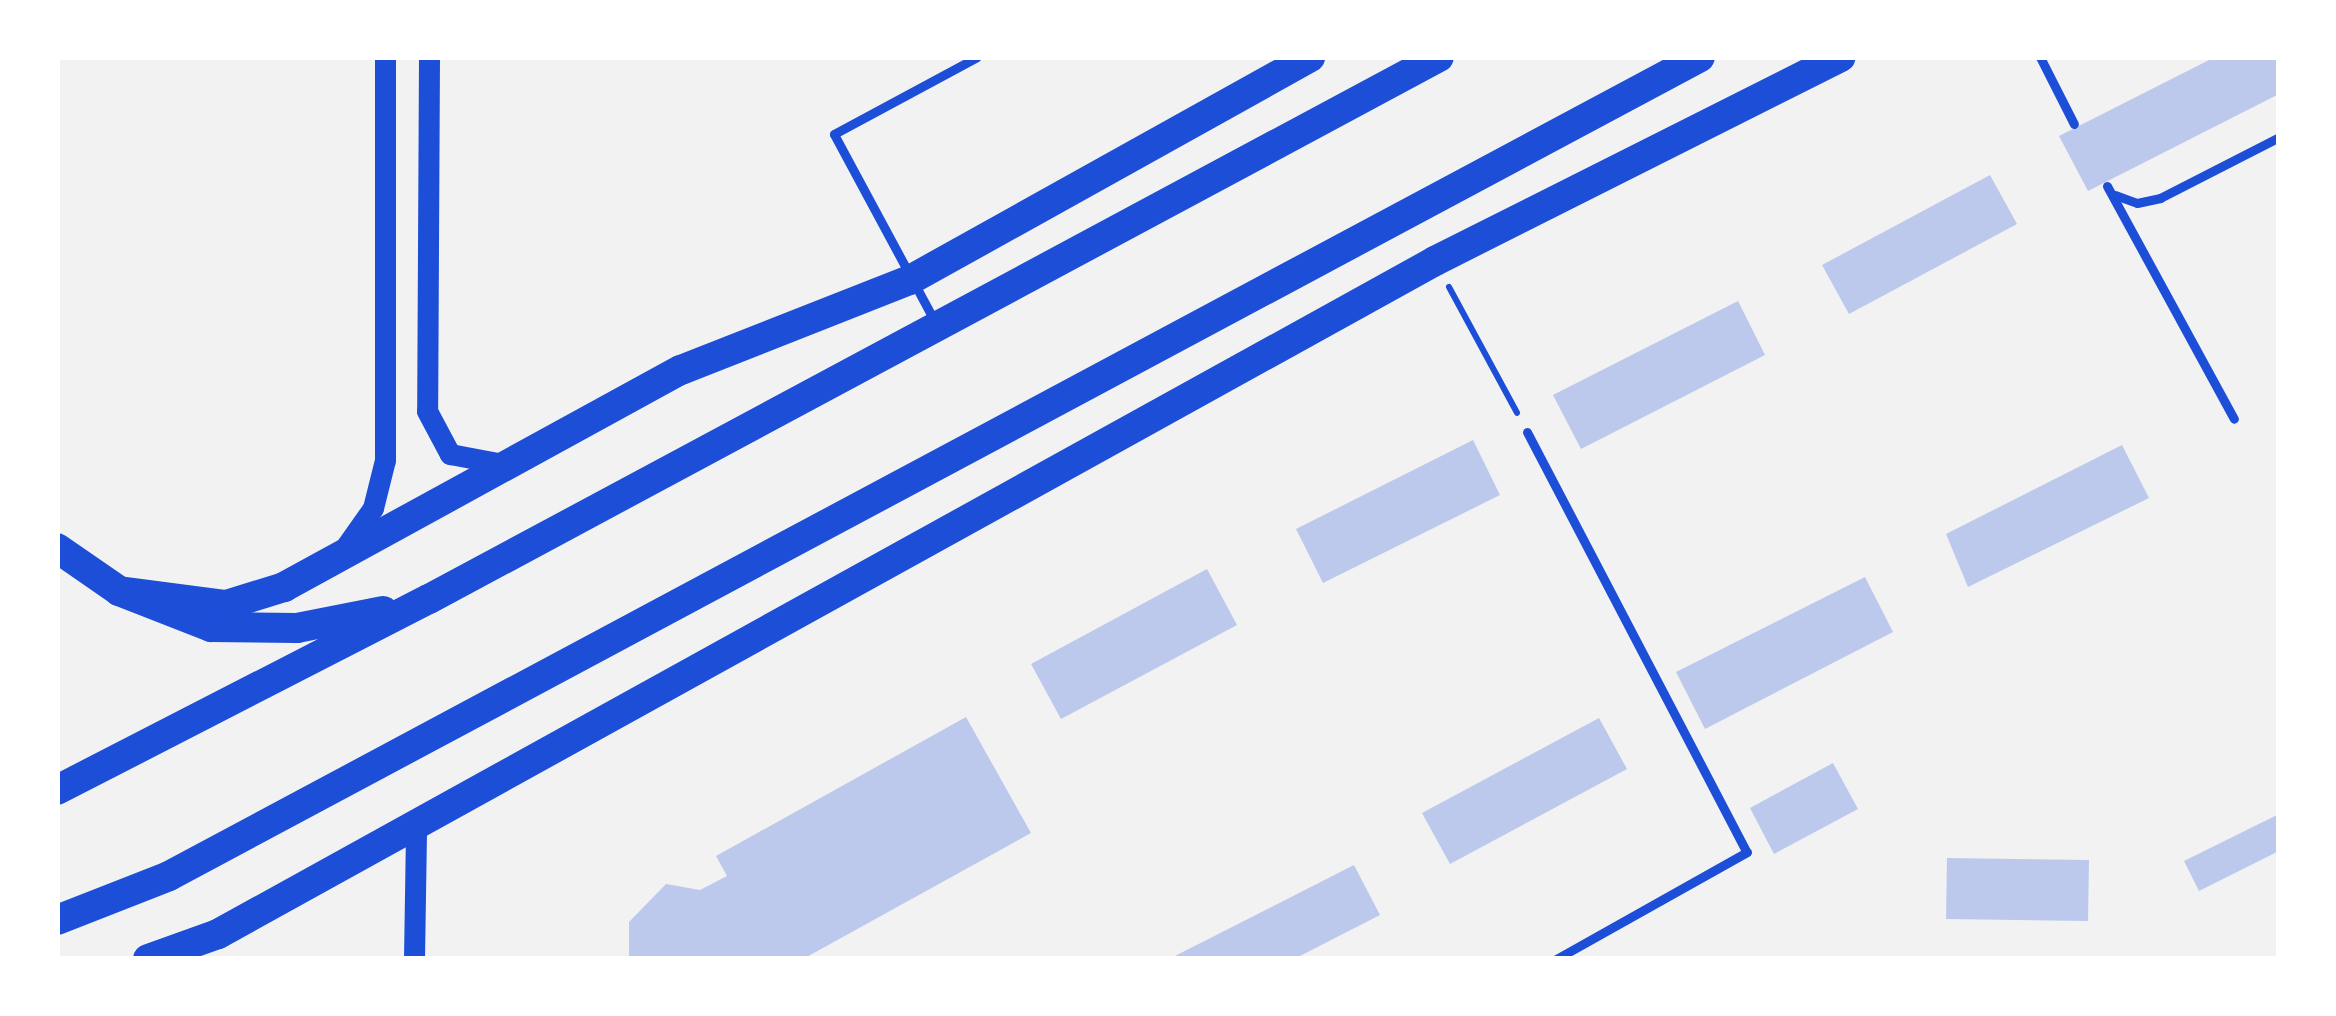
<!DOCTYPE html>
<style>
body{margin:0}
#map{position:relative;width:2336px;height:1016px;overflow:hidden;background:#f2f2f2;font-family:"Fira Sans Condensed",sans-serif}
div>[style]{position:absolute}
.building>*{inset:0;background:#bdc9ec}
.path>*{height:6px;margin:-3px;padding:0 3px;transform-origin:3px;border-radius:3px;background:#1d4ed8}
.service>*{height:9px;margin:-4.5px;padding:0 4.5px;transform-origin:4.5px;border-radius:4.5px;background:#1d4ed8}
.tertiary>*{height:21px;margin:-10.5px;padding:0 10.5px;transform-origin:10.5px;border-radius:10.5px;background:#1d4ed8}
.primary>*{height:30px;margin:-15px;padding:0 15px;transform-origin:15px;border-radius:15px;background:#1d4ed8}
span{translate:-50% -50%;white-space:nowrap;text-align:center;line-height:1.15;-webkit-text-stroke:12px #fff;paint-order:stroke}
.frame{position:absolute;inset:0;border:60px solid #fff;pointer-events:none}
</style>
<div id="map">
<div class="building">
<div style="clip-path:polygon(2215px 57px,2279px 57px,2279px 94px,2088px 191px,2059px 136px)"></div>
<div style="clip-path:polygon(1990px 175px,2017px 224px,1849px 314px,1822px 265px)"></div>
<div style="clip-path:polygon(1738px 301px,1765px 355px,1581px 449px,1553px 395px)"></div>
<div style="clip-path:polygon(1473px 440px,1500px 495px,1323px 583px,1296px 529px)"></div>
<div style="clip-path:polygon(2122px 445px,2149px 498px,1968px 587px,1946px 534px)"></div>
<div style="clip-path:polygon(1207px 569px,1237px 625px,1061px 719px,1031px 664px)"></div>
<div style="clip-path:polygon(1865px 577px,1893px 632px,1705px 729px,1676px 672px)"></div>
<div style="clip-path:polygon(966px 717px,1031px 833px,803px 959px,629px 959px,629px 922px,666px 884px,700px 890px,727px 876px,716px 856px)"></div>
<div style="clip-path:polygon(1599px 718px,1627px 769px,1450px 864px,1422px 813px)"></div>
<div style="clip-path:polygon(1833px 763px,1858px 809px,1774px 854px,1750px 808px)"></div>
<div style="clip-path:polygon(2279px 814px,2279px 851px,2199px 891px,2184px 861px)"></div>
<div style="clip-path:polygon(1947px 858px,2089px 860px,2088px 921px,1946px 919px)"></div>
<div style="clip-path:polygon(1354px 865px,1380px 915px,1294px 959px,1169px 959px)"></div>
</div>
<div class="path">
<div style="left:1449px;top:287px;width:143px;rotate:61.6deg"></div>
</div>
<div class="service">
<div style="left:2040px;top:57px;width:75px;rotate:63.1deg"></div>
<div style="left:2107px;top:186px;width:265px;rotate:61.4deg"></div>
<div style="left:2115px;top:195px;width:23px;rotate:20deg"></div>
<div style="left:2137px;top:203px;width:24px;rotate:-12deg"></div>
<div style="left:2160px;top:198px;width:134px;rotate:-27.1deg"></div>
<div style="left:934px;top:320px;width:211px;rotate:-118.3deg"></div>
<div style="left:834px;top:134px;width:162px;rotate:-28.3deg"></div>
<div style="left:1527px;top:432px;width:474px;rotate:62.4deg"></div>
<div style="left:1747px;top:852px;width:219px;rotate:150.7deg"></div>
</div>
<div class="tertiary">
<div style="left:429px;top:57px;width:354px;rotate:90.3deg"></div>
<div style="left:427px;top:411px;width:49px;rotate:61.9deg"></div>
<div style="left:450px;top:454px;width:54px;rotate:10.7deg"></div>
<div style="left:344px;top:549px;width:50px;rotate:-54.7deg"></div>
<div style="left:373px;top:508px;width:49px;rotate:-76deg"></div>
<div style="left:385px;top:460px;width:403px;rotate:-90deg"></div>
<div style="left:414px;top:959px;width:134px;rotate:-89.1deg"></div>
</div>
<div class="primary">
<div style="left:57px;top:548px;width:75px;rotate:34.7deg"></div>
<div style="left:119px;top:591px;width:99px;rotate:21.4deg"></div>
<div style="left:211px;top:627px;width:86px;rotate:0.7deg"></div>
<div style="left:297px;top:628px;width:88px;rotate:-11.2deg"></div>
<div style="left:119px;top:591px;width:108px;rotate:7.5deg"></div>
<div style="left:226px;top:605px;width:61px;rotate:-17.2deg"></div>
<div style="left:284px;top:587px;width:452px;rotate:-28.7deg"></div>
<div style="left:681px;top:370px;width:246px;rotate:-21.5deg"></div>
<div style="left:910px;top:280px;width:458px;rotate:-29.1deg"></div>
<div style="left:57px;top:790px;width:418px;rotate:-27.2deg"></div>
<div style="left:429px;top:599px;width:1146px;rotate:-28.22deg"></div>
<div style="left:57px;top:920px;width:120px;rotate:-21.4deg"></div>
<div style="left:169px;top:876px;width:1736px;rotate:-28.14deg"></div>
<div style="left:148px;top:959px;width:74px;rotate:-19.7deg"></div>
<div style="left:218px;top:934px;width:1391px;rotate:-28.94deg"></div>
<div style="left:1435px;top:261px;width:454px;rotate:-26.7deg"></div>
</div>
<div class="frame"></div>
</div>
